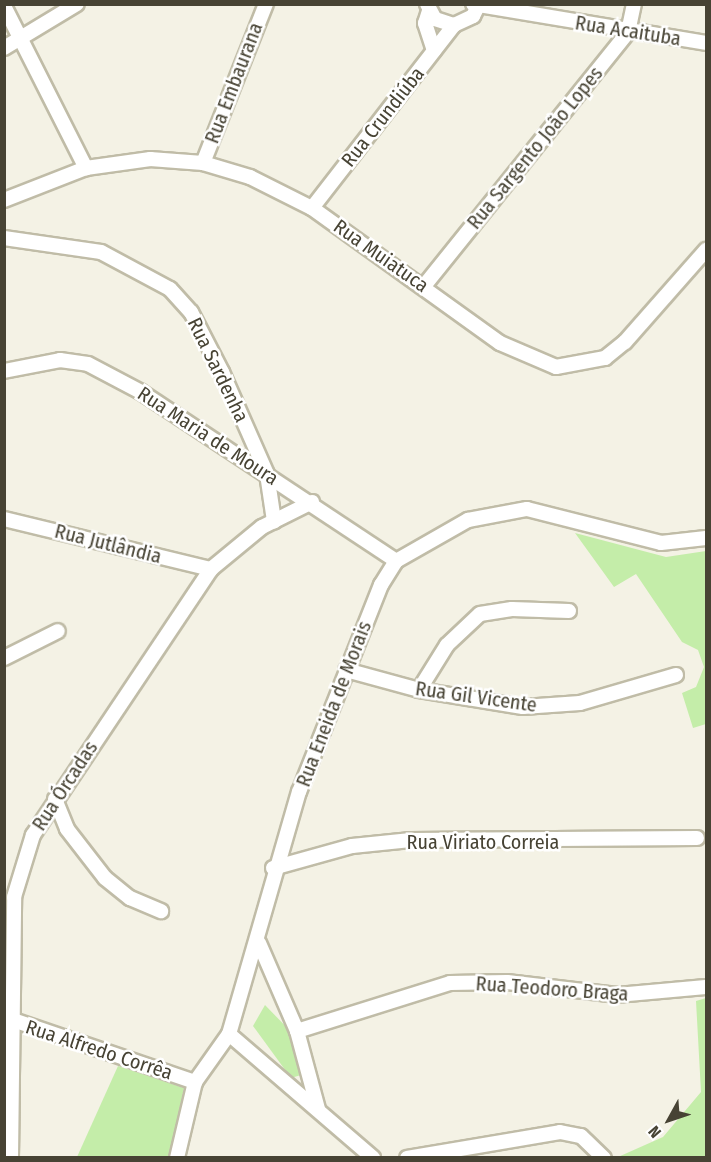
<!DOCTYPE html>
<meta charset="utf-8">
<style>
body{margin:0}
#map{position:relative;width:711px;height:1162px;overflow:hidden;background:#f4f2e5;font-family:"Fira Sans Condensed",sans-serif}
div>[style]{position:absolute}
.green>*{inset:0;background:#c4eda9}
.roads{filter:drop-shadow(2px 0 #c0bca7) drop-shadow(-2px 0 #c0bca7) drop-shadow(0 2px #c0bca7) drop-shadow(0 -2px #c0bca7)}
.minor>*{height:14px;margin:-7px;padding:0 7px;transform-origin:7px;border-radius:7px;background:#fff}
span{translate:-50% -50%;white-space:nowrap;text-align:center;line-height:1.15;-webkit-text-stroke:5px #fff;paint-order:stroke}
.street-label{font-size:20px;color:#474334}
.frame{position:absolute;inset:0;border:6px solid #474334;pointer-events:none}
.north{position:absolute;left:639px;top:1090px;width:60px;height:60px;-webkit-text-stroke:4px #fff;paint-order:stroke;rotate:230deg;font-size:16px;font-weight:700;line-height:24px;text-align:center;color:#474334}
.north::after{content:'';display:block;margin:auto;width:21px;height:27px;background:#474334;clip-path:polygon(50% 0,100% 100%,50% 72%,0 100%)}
</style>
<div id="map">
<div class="green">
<div style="clip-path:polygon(575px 533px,666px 557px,706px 551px,706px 724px,693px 728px,682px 693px,696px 687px,704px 667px,698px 650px,682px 642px,636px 574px,614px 587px)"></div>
<div style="clip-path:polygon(706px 998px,706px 1157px,618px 1157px,663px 1137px,701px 1092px,696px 1001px)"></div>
<div style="clip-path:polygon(265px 1005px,296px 1037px,301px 1075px,291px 1078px,253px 1026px)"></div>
<div style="clip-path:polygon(118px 1066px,184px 1088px,169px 1157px,77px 1157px)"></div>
</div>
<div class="roads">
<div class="minor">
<div style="left:427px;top:4px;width:17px;rotate:62deg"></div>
<div style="left:435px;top:19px;width:20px;rotate:18deg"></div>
<div style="left:454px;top:25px;width:21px;rotate:-25deg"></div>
<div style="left:473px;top:16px;width:13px;rotate:-63deg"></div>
<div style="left:473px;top:4px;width:236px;rotate:9.5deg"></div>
<div style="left:4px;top:6px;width:182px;rotate:63.2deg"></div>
<div style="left:429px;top:11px;width:13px;rotate:108deg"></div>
<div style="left:425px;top:23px;width:29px;rotate:72deg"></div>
<div style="left:4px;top:48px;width:85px;rotate:-31.1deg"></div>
<div style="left:203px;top:163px;width:171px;rotate:-68.4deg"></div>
<div style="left:4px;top:200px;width:88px;rotate:-21.3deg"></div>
<div style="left:86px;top:168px;width:65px;rotate:-8deg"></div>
<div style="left:150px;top:159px;width:53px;rotate:4.3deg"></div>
<div style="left:203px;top:163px;width:49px;rotate:16.6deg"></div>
<div style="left:250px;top:177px;width:69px;rotate:26.6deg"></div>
<div style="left:312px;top:208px;width:231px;rotate:35.7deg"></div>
<div style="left:500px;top:343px;width:61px;rotate:23.2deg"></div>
<div style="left:556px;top:367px;width:50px;rotate:-10.4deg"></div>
<div style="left:605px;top:358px;width:26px;rotate:-39deg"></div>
<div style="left:625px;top:342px;width:123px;rotate:-48.6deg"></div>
<div style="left:312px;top:208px;width:232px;rotate:-52.2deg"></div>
<div style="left:4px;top:238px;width:98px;rotate:8.2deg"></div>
<div style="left:101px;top:252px;width:78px;rotate:28.2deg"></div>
<div style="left:170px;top:289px;width:31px;rotate:48deg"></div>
<div style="left:191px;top:312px;width:68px;rotate:62.7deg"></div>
<div style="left:222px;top:372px;width:111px;rotate:66.2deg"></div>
<div style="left:267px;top:474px;width:48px;rotate:81.5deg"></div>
<div style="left:424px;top:286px;width:326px;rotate:-51.2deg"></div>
<div style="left:628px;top:32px;width:29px;rotate:-78deg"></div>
<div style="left:4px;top:371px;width:57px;rotate:-11.1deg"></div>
<div style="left:60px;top:360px;width:28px;rotate:8deg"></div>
<div style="left:88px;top:364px;width:60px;rotate:27.8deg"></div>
<div style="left:141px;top:392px;width:306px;rotate:33.5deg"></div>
<div style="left:4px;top:519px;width:213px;rotate:13.6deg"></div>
<div style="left:4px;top:658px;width:60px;rotate:-26.6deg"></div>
<div style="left:346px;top:670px;width:76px;rotate:15.3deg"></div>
<div style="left:419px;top:690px;width:105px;rotate:9.3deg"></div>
<div style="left:523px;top:707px;width:57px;rotate:-4deg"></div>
<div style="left:580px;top:703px;width:100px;rotate:-16.3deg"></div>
<div style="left:419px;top:690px;width:53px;rotate:-58.1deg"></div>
<div style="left:447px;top:645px;width:45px;rotate:-43.2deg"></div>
<div style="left:480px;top:614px;width:32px;rotate:-9deg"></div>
<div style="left:512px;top:609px;width:57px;rotate:2deg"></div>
<div style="left:55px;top:799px;width:32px;rotate:68deg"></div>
<div style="left:67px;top:829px;width:62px;rotate:52.2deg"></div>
<div style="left:105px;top:878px;width:32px;rotate:39deg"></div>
<div style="left:130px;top:898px;width:34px;rotate:23deg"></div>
<div style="left:273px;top:868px;width:82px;rotate:-15.6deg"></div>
<div style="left:352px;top:846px;width:59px;rotate:-5.8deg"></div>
<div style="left:411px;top:840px;width:286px;rotate:-0.4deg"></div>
<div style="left:259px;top:943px;width:96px;rotate:66.6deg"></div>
<div style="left:297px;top:1031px;width:81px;rotate:74.9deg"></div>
<div style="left:4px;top:1017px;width:202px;rotate:18.8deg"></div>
<div style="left:297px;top:1031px;width:160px;rotate:-17.4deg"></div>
<div style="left:450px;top:983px;width:57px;rotate:-1deg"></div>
<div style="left:507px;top:982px;width:111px;rotate:6.7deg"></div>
<div style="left:617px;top:995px;width:89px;rotate:-5.1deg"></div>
<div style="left:229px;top:1034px;width:190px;rotate:40.7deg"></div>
<div style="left:11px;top:1158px;width:261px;rotate:-89.3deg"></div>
<div style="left:14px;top:897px;width:65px;rotate:-73deg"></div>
<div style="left:33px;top:835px;width:320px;rotate:-56.2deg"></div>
<div style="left:211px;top:569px;width:66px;rotate:-39.5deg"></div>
<div style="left:262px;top:527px;width:56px;rotate:-26.6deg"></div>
<div style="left:177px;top:1158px;width:78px;rotate:-76.7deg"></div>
<div style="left:195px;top:1082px;width:59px;rotate:-54.7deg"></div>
<div style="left:229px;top:1034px;width:252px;rotate:-73.9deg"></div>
<div style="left:299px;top:792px;width:223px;rotate:-68.4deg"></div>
<div style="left:381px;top:585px;width:28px;rotate:-58deg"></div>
<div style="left:396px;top:561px;width:83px;rotate:-29.7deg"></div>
<div style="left:468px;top:520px;width:60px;rotate:-10.6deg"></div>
<div style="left:527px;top:509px;width:138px;rotate:14.2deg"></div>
<div style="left:661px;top:543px;width:45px;rotate:-6.3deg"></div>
<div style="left:407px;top:1158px;width:155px;rotate:-9.6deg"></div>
<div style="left:560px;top:1132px;width:21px;rotate:11deg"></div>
<div style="left:581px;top:1136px;width:32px;rotate:44deg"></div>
</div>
</div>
<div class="street-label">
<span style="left:628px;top:31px;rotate:9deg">Rua Acaituba</span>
<span style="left:234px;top:83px;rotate:-69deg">Rua Embaurana</span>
<span style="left:383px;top:117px;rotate:-52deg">Rua Crundiúba</span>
<span style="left:535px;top:148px;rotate:-51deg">Rua Sargento João Lopes</span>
<span style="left:381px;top:256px;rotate:35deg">Rua Muiatuca</span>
<span style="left:218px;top:370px;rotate:64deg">Rua Sardenha</span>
<span style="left:208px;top:436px;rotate:33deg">Rua Maria de Moura</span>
<span style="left:108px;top:544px;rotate:14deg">Rua Jutlândia</span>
<span style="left:476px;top:697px;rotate:8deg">Rua Gil Vicente</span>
<span style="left:334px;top:704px;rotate:-69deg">Rua Eneida de Morais</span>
<span style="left:65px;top:786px;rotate:-57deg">Rua Órcadas</span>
<span style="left:483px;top:842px">Rua Viriato Correia</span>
<span style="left:552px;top:989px;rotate:4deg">Rua Teodoro Braga</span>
<span style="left:99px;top:1050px;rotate:18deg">Rua Alfredo Corrêa</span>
</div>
<div class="frame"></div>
<div class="north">N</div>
</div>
